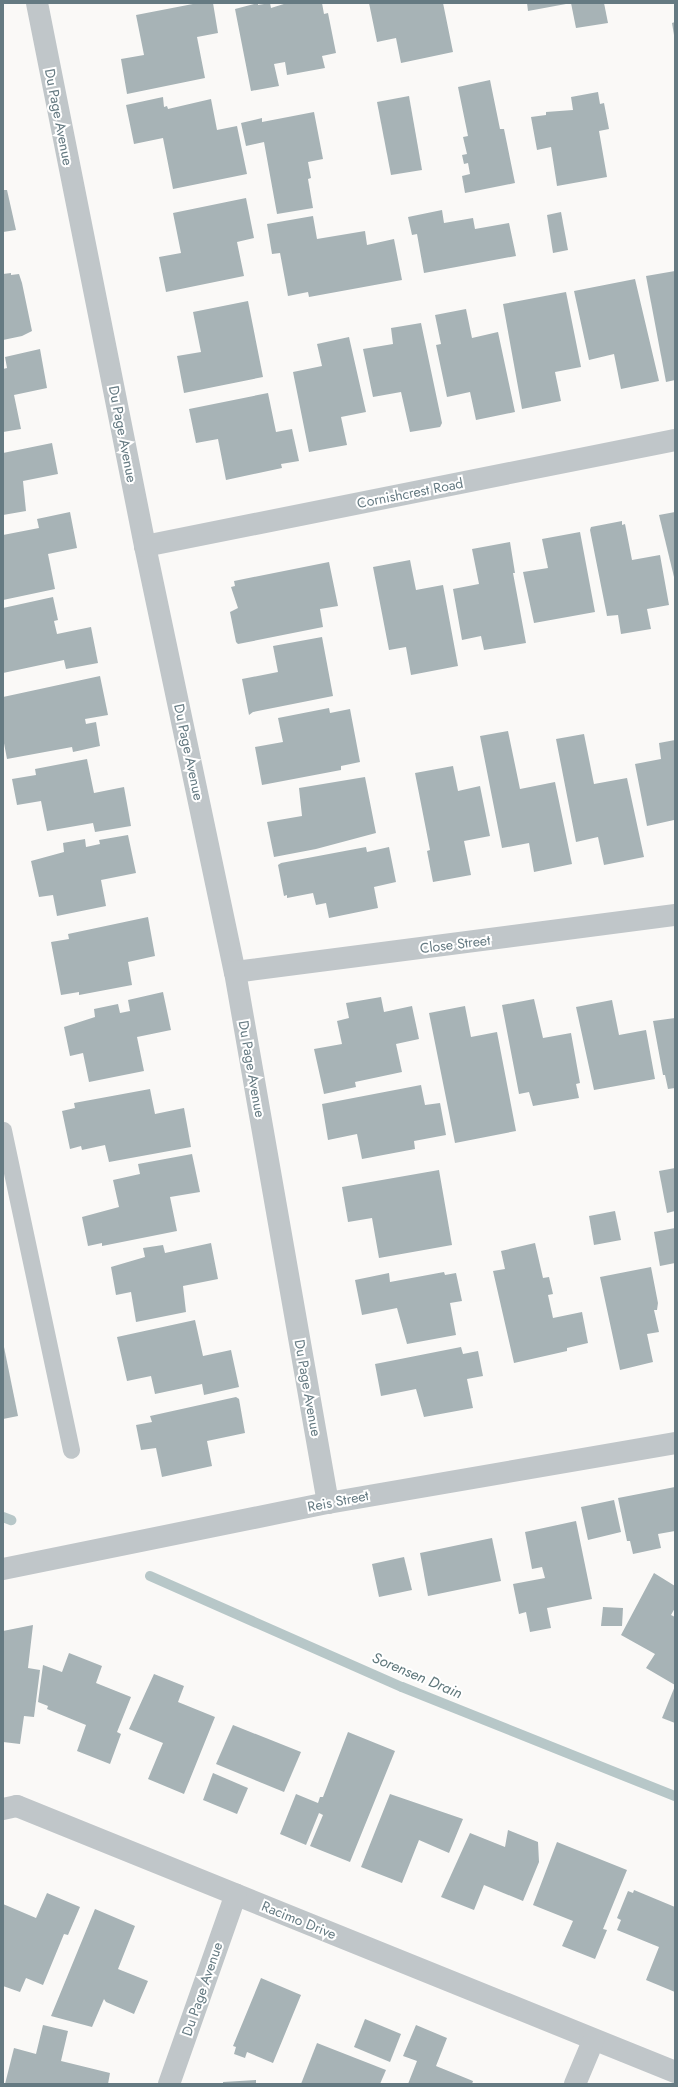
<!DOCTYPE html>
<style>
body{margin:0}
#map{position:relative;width:678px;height:2087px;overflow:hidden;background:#faf9f7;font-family:Jost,sans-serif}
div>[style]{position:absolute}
.stream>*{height:10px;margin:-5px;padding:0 5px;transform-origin:5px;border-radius:5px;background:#b7c7c8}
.building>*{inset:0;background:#a7b3b6}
.lane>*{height:17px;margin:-8.5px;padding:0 8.5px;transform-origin:8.5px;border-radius:8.5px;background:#c0c6c9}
.street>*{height:22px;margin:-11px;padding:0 11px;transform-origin:11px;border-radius:11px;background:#c0c6c9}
span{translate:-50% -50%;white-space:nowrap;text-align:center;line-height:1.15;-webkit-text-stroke:4px #fff;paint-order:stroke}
.street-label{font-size:14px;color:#657a82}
.water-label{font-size:15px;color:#60787c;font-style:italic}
.frame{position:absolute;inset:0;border:4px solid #657a82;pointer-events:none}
</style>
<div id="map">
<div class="stream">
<div style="left:3px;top:1517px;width:9px;rotate:21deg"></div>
<div style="left:150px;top:1576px;width:275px;rotate:23.8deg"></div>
<div style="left:402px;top:1687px;width:294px;rotate:21.8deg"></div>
</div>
<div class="building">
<div style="clip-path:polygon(198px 3px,213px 3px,218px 33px,197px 37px,205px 78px,127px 94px,121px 59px,144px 55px,136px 15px)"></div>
<div style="clip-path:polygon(258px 3px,258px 5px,270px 3px,271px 8px,287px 3px,322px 3px,324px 14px,328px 13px,336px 53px,322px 56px,325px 68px,287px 75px,285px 62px,274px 64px,279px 86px,251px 91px,235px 9px)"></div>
<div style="clip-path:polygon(369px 3px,443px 3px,453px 52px,401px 63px,396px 38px,377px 42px)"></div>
<div style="clip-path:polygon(527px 3px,565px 3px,566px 4px,528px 11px)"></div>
<div style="clip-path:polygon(571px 3px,604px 3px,608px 23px,576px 28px)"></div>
<div style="clip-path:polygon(675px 22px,675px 35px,674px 35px,672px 23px)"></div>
<div style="clip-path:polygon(490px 80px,500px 129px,504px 129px,515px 183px,465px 193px,462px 176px,470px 174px,468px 163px,464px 164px,462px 155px,467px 154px,463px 137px,468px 136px,458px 87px)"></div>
<div style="clip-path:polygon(598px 92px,600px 104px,604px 103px,609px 129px,599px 131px,607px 177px,557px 186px,551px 147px,537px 150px,531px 117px,546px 115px,546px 112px,573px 110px,571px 97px)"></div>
<div style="clip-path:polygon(409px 96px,422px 170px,391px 175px,377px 102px)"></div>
<div style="clip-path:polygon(163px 97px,164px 107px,167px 106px,168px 109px,211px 99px,217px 130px,237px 126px,247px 174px,173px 189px,163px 138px,134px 144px,126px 105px)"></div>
<div style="clip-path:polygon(314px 112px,323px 159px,308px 162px,311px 178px,308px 179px,313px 208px,277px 214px,264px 142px,246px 146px,241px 123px,262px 118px,262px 122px)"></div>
<div style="clip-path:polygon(3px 190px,7px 190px,16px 230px,3px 232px)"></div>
<div style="clip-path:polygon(246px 198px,254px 238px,237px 242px,244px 276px,166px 292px,159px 257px,181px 253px,173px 213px)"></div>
<div style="clip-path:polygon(442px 210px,444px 223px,473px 218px,475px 229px,509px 223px,516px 256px,424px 273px,417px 234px,412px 235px,408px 217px)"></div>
<div style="clip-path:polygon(561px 212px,568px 250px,553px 253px,547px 215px)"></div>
<div style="clip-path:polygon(313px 216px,317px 239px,365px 231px,367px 245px,394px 239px,402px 280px,309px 297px,308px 292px,288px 296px,280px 253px,272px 254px,267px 224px)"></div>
<div style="clip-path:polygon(675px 271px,675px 380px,666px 382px,646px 276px)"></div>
<div style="clip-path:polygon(11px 273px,11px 275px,19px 274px,22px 283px,32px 331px,22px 336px,3px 340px,3px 274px)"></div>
<div style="clip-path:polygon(635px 279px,659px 381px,621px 389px,614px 354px,589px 360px,574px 291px)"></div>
<div style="clip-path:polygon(566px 292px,581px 367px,555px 372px,561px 401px,522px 409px,503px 304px)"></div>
<div style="clip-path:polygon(248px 301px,263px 377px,184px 393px,177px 356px,201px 352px,193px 312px)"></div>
<div style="clip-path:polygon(466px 309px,472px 338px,498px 332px,515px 412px,476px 420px,470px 392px,447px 397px,436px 345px,441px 344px,435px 315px)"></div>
<div style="clip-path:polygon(421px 323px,442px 423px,440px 427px,410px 432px,401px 392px,373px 397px,363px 349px,393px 344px,391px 328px)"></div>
<div style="clip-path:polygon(349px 337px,366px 412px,341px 417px,347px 445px,309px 452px,293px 372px,322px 366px,317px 344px)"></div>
<div style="clip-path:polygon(40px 349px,47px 388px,14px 395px,21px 429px,3px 432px,3px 369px,7px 368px,5px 357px)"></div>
<div style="clip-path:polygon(268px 393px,276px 432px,292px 429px,299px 461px,281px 464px,282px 468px,226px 480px,218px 439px,196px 443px,189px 409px)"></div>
<div style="clip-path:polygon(52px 443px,58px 474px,23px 481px,26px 511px,3px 515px,3px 453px)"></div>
<div style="clip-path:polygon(70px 512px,77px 548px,48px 554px,55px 589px,3px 600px,3px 535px,39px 528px,37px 519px)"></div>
<div style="clip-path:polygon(675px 512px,675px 577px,674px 577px,659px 515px)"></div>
<div style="clip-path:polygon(622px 521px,622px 525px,625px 524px,632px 560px,660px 555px,669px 605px,647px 609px,651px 629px,621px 634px,618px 615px,607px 616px,590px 530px,591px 527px)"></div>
<div style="clip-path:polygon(580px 532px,595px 612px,534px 623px,523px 572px,548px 568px,542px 539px)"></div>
<div style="clip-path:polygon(510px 542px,515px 573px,513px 573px,526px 643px,484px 650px,481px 636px,462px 640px,453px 589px,479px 584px,472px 549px)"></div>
<div style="clip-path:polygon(410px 560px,416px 590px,443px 585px,458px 666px,411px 675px,406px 647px,389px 650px,373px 567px)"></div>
<div style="clip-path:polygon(329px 562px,338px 606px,320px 609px,323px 627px,238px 644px,236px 642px,230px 612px,238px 608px,231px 587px,235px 586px,234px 581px)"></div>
<div style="clip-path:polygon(53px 597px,58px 620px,54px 621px,57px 634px,91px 627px,98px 663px,66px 669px,64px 660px,3px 673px,3px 608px)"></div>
<div style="clip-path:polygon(322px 637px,333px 696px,253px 712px,249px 715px,242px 679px,278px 672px,273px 646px)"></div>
<div style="clip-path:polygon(100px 676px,108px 715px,85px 719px,86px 724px,96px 722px,100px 746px,73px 752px,72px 747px,7px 759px,3px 738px,3px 697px)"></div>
<div style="clip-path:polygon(329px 708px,330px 713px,350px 709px,360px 762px,341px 766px,341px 770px,262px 785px,255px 747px,283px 742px,278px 718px)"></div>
<div style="clip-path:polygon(508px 731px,520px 789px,555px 782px,572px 864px,534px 872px,529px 843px,502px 848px,480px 736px)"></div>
<div style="clip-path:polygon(584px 734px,594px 784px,627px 778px,644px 857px,604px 865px,598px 837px,576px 842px,556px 739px)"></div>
<div style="clip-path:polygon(675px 740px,675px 823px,674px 820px,647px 826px,635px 764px,661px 759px,659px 743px)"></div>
<div style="clip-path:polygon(87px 759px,94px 793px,124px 787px,131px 826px,95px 832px,93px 823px,47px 831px,41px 801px,17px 805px,12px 779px,36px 775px,35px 769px)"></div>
<div style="clip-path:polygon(453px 766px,458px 791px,480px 786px,490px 836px,464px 841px,471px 875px,433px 882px,427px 851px,430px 850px,415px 773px)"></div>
<div style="clip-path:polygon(365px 777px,376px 833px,316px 849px,274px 857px,267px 822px,302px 816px,299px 788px)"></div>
<div style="clip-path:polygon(128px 835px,136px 873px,101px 880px,106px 906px,57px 916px,53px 895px,39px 897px,31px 861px,64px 852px,63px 843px,85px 839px,86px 847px,100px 844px,99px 840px)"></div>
<div style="clip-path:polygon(366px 847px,367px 852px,389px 847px,396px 882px,374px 887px,378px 908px,329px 918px,326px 903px,316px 905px,313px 893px,287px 898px,287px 895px,284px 896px,278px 865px,281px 863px)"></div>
<div style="clip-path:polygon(148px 917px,155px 956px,128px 962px,132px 985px,79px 995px,79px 992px,61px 995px,51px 942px,69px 939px,68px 934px)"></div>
<div style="clip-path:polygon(163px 992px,171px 1030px,137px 1037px,144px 1071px,89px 1082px,83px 1053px,70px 1056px,64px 1027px,95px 1017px,94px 1009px,118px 1004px,120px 1013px,130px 1011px,128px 1000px)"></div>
<div style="clip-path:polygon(381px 997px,384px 1012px,412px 1006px,419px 1039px,396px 1044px,402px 1072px,355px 1082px,356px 1087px,324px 1094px,314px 1049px,342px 1044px,337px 1021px,349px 1018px,346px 1003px)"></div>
<div style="clip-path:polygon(534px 999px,543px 1038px,571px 1033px,580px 1083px,576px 1084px,579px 1098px,533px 1106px,529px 1092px,519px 1094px,502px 1005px)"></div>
<div style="clip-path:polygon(612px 1000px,619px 1035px,646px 1030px,655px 1079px,594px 1090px,576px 1007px)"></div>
<div style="clip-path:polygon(465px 1006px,471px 1037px,497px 1032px,516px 1131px,455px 1143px,429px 1013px)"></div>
<div style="clip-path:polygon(675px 1018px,675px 1088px,668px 1089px,665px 1075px,663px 1075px,653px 1021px)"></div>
<div style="clip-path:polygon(421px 1085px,425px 1105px,440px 1103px,446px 1135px,414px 1141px,415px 1149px,362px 1159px,357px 1134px,328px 1140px,322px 1104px)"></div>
<div style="clip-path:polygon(150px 1089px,155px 1114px,184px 1108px,191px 1147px,109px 1162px,105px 1145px,82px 1150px,81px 1146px,70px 1149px,62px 1111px,75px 1108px,74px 1103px)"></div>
<div style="clip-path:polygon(192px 1154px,200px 1192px,170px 1197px,177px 1231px,102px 1246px,102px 1243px,88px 1246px,82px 1217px,119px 1207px,113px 1180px,140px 1174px,138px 1164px)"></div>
<div style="clip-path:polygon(675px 1168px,675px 1211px,667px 1213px,659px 1171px)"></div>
<div style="clip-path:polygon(439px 1170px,452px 1245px,379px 1258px,372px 1218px,348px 1222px,342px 1187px)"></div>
<div style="clip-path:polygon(615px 1211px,621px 1240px,594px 1245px,589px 1216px)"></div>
<div style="clip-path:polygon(675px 1228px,675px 1263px,660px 1266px,654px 1232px)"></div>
<div style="clip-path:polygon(211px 1243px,218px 1279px,183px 1286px,186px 1312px,136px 1322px,131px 1292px,116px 1295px,111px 1267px,145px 1257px,143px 1248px,163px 1245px,165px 1253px)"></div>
<div style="clip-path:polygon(535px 1243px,543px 1278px,549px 1277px,553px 1294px,548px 1295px,553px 1318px,582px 1312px,588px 1343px,567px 1348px,567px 1351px,514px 1363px,493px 1271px,505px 1269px,501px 1251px)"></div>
<div style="clip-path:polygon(651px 1267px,658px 1303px,657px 1310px,654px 1310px,659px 1332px,647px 1334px,653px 1362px,620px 1370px,600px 1277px)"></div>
<div style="clip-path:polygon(444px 1272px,445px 1275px,456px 1273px,462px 1301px,450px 1303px,456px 1335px,407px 1344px,397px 1308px,362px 1315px,355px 1280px,389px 1273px,390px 1282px)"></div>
<div style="clip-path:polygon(195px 1320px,203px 1356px,231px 1350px,239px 1387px,204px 1395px,202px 1384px,155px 1394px,151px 1376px,127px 1381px,117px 1337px)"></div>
<div style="clip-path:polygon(3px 1342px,18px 1416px,3px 1419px)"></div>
<div style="clip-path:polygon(461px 1347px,463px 1354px,478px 1351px,483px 1376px,467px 1379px,473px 1408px,424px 1417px,416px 1389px,381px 1396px,375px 1364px)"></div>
<div style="clip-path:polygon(236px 1397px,239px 1399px,245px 1433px,207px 1441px,212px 1466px,162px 1477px,156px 1448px,141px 1450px,136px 1425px,152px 1422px,150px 1416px)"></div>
<div style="clip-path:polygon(675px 1487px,675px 1531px,658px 1534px,661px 1548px,633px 1554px,630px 1541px,627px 1541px,618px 1498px)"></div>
<div style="clip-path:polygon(614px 1500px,621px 1532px,588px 1540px,581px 1507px)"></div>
<div style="clip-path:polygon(576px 1521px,592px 1599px,547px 1608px,551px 1628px,530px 1632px,526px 1612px,519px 1614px,513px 1584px,545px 1578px,542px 1567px,532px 1569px,525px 1532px)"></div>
<div style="clip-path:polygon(492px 1538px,501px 1581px,428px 1596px,420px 1553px)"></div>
<div style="clip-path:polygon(404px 1557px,412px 1590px,379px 1597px,372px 1564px)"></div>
<div style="clip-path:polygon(654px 1573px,675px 1586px,675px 1608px,671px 1615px,675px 1617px,675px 1685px,646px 1668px,655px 1654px,621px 1635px)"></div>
<div style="clip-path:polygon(603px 1607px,623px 1608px,622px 1626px,601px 1626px)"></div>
<div style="clip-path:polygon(33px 1625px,28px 1668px,40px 1670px,34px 1717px,24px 1716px,20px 1744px,3px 1742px,3px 1631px)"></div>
<div style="clip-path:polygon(69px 1653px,102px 1666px,96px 1683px,131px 1697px,117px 1732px,121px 1734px,110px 1764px,77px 1751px,86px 1725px,47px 1709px,48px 1706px,38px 1702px,43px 1665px,62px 1672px)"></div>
<div style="clip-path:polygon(154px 1674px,184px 1686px,178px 1702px,215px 1717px,184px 1794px,148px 1779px,163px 1743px,129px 1729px)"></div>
<div style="clip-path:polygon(675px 1686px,675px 1723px,662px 1718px)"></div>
<div style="clip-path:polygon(233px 1725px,301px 1752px,284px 1792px,216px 1764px)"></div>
<div style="clip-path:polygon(348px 1732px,395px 1751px,350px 1862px,310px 1846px,323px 1815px,319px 1813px,306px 1845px,280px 1834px,296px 1794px,318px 1803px,320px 1797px,323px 1797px)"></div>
<div style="clip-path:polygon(213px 1773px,248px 1788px,237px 1814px,203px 1800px)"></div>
<div style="clip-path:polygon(390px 1794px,463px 1819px,449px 1853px,419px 1840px,402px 1883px,361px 1867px)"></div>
<div style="clip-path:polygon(508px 1830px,538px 1842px,539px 1862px,523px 1901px,484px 1885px,474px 1910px,441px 1897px,470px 1833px,505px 1847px)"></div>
<div style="clip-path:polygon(557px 1842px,627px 1870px,603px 1929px,607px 1930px,595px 1959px,562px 1946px,573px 1921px,533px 1905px)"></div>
<div style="clip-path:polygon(634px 1890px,675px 1907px,675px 1992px,646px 1980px,659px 1947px,617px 1930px,621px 1920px,617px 1918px,628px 1891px,633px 1893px)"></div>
<div style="clip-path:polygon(47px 1893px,80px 1907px,68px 1935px,64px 1934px,43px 1985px,26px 1978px,20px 1992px,3px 1986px,3px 1904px,36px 1918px)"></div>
<div style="clip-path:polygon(95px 1909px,135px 1926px,118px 1969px,148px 1981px,134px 2014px,106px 2002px,104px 1999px,92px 2027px,51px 2016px)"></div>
<div style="clip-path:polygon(261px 1978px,301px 1995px,273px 2063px,247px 2052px,245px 2058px,234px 2054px,236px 2047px,233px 2046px)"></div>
<div style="clip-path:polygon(365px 2019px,401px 2034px,390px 2062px,354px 2047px)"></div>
<div style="clip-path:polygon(43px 2025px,68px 2031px,61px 2061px,110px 2073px,108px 2084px,5px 2084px,14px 2048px,36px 2054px)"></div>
<div style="clip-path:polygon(416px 2025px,447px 2038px,436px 2066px,473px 2081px,472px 2084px,408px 2084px,417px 2061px,403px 2056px)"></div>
<div style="clip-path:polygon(317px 2043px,386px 2070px,380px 2084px,301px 2084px)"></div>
<div style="clip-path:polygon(256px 2080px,256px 2084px,223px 2084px,223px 2082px)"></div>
</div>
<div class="lane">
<div style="left:3px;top:1130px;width:327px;rotate:78deg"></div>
</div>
<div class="street">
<div style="left:37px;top:3px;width:554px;rotate:78.75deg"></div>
<div style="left:145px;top:546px;width:435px;rotate:78.1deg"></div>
<div style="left:235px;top:972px;width:539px;rotate:80.07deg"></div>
<div style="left:145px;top:546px;width:540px;rotate:-11.31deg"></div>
<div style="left:235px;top:972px;width:444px;rotate:-7.4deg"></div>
<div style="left:3px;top:1569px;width:332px;rotate:-11.5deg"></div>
<div style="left:328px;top:1503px;width:352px;rotate:-9.8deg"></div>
<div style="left:3px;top:1809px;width:14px;rotate:-12deg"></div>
<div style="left:17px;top:1806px;width:710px;rotate:22.01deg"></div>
<div style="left:169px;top:2084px;width:201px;rotate:-70.6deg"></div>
<div style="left:575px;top:2084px;width:47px;rotate:-67.3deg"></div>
</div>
<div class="street-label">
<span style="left:59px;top:117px;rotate:79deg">Du Page Avenue</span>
<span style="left:123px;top:434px;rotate:79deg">Du Page Avenue</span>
<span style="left:410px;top:493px;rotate:-11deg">Cornishcrest Road</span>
<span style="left:189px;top:752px;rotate:78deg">Du Page Avenue</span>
<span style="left:455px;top:944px;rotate:-7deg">Close Street</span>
<span style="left:252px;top:1069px;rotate:80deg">Du Page Avenue</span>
<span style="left:308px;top:1388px;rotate:80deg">Du Page Avenue</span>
<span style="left:338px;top:1501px;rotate:-11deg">Reis Street</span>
<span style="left:299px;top:1920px;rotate:22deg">Racimo Drive</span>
<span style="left:202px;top:1989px;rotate:-71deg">Du Page Avenue</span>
</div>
<div class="water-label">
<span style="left:417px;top:1676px;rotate:23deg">Sorensen Drain</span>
</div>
<div class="frame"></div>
</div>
